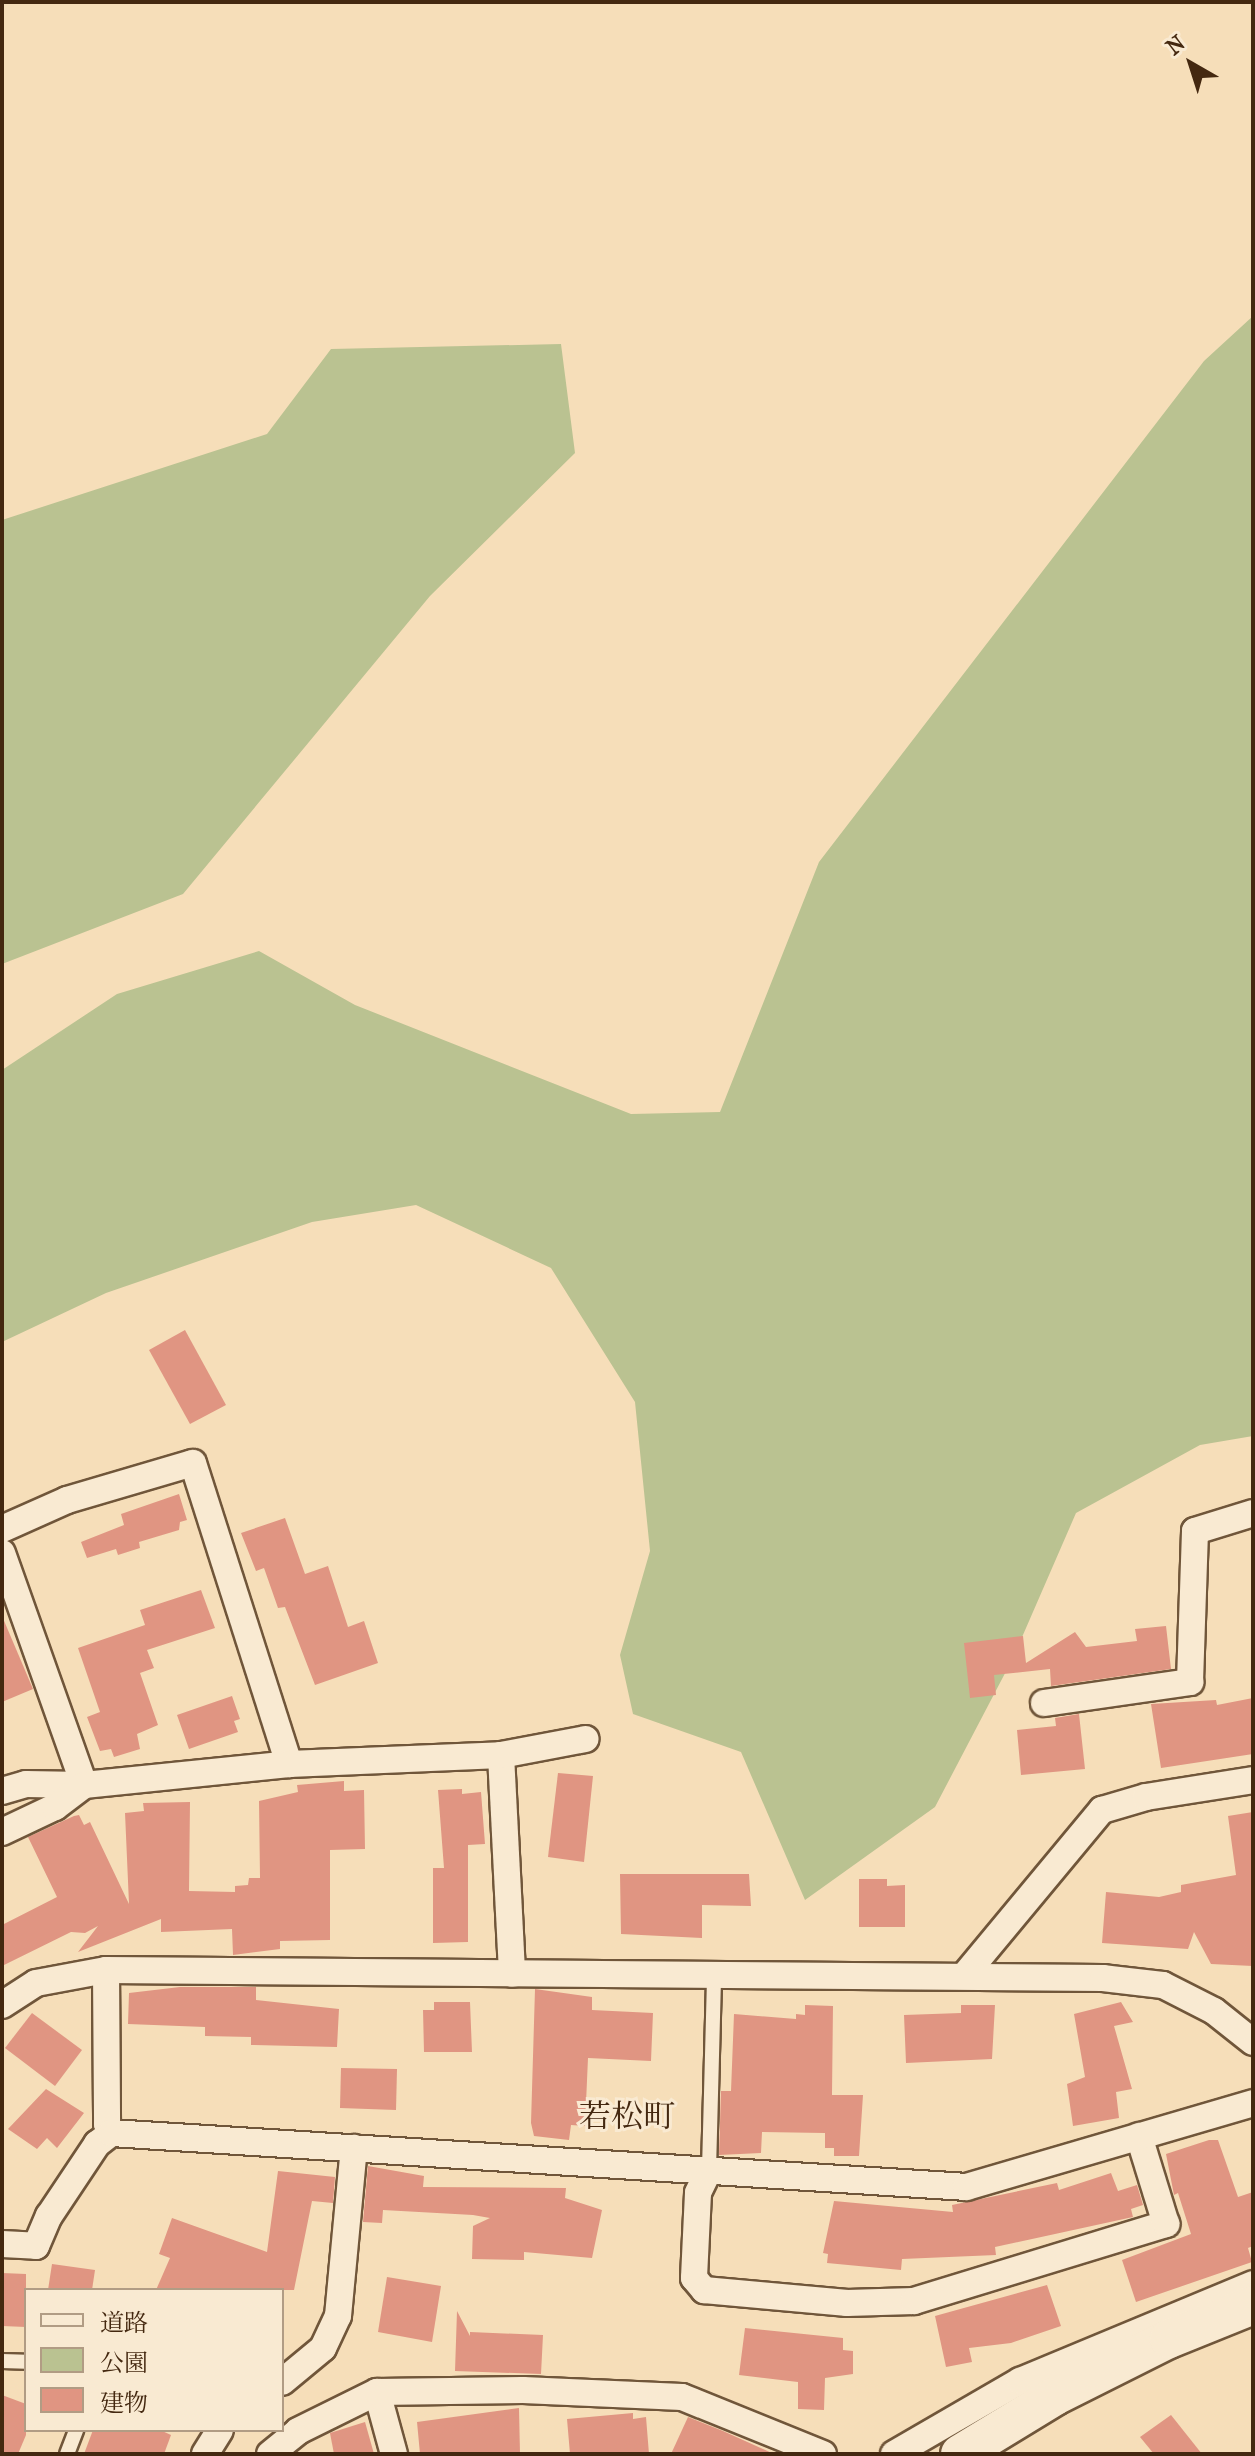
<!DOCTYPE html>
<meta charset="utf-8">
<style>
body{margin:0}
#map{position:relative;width:1255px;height:2456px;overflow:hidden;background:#f6deb9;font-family:"IM FELL French Canon","Noto Serif JP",serif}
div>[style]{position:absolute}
.green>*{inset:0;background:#bac291}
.building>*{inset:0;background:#e09582}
.roads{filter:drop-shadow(2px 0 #70563a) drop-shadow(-2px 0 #70563a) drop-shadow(0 2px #70563a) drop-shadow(0 -2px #70563a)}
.lane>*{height:14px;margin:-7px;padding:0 7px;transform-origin:7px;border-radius:7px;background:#f9ead2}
.street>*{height:26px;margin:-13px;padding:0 13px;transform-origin:13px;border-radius:13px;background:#f9ead2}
.secondary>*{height:38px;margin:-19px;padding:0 19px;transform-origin:19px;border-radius:19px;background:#f9ead2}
span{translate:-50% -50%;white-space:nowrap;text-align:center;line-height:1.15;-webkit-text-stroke:6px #f9ead2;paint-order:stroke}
.quarter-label{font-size:32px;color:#442810}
.frame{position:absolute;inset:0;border:4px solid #442810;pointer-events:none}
.legend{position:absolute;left:24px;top:2288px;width:260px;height:144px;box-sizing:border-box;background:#f9ead2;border:2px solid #b19c84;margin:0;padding:10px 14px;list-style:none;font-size:24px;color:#442810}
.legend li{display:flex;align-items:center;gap:16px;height:40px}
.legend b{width:40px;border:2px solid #b19c84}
.north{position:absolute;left:1151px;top:24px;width:80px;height:80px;-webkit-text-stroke:6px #f9ead2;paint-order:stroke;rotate:321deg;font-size:22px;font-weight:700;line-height:32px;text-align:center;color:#442810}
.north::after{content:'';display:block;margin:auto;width:28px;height:36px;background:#442810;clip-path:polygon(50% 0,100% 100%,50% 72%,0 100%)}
</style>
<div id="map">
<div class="green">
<div style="clip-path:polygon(1253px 316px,1253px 1436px,1200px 1445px,1076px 1513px,1013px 1658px,935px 1807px,805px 1900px,741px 1752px,633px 1714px,620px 1655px,650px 1551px,635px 1402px,551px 1268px,416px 1205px,312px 1222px,106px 1293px,2px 1342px,2px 1070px,117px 994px,259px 951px,355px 1005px,631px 1114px,720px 1112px,819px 862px,1204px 361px)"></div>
<div style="clip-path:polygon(561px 344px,575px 453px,430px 596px,183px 894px,2px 964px,2px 520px,267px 434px,331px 349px)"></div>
</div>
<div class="building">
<div style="clip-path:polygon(185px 1330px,226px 1405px,190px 1424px,149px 1350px)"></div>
<div style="clip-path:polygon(179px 1494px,187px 1520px,180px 1522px,179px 1530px,139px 1542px,140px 1548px,118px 1555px,116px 1549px,87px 1558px,81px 1542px,124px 1525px,121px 1514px)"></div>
<div style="clip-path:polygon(285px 1518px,305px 1574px,328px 1566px,348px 1627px,364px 1621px,378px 1663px,315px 1685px,285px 1607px,278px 1608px,264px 1568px,256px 1571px,241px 1533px)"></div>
<div style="clip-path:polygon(201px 1590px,215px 1628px,147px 1650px,154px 1668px,140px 1673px,158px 1725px,137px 1734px,140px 1749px,114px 1757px,111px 1749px,100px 1751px,87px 1717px,100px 1712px,78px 1648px,145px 1625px,140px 1610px)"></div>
<div style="clip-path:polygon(2px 1616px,33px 1689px,2px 1702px)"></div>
<div style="clip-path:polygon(1166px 1626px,1171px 1669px,1051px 1686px,1050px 1669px,994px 1675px,996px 1695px,970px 1698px,964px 1643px,1023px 1636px,1026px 1663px,1075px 1632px,1086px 1647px,1137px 1641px,1135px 1629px)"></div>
<div style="clip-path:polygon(232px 1696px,240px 1719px,234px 1721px,238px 1732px,189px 1749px,177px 1715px)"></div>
<div style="clip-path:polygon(1253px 1698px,1253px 1754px,1161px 1768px,1151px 1704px,1216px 1700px,1217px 1705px)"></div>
<div style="clip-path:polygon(1079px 1714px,1085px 1769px,1021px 1775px,1017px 1730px,1056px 1726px,1055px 1718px)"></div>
<div style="clip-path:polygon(558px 1773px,593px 1776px,584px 1862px,548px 1857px)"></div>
<div style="clip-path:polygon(344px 1781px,344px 1791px,364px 1790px,365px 1849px,330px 1850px,330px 1940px,280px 1941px,280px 1949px,233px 1955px,232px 1929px,161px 1932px,161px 1919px,78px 1952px,98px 1926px,85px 1933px,71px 1932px,2px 1966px,2px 1925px,57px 1897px,28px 1837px,74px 1816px,79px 1815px,84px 1825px,90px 1822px,129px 1904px,125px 1813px,144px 1811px,143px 1803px,190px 1802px,189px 1891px,235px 1892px,235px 1886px,248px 1885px,249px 1878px,260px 1878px,259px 1801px,298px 1792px,297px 1785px)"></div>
<div style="clip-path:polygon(462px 1789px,462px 1794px,481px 1792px,485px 1844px,468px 1845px,468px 1942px,433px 1943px,433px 1868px,444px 1868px,438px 1790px)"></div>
<div style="clip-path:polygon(1253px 1812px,1253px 1966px,1211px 1964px,1194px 1932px,1188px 1949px,1102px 1943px,1106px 1892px,1159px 1897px,1181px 1892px,1181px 1885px,1236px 1875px,1228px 1816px)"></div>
<div style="clip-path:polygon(620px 1874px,749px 1874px,751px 1906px,702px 1905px,702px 1938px,621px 1934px)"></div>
<div style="clip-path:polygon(859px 1879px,887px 1879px,887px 1886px,905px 1885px,905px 1927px,859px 1927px)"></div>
<div style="clip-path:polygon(180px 1987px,256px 1987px,256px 2000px,339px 2009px,337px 2047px,251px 2045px,251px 2037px,205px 2036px,205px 2027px,128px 2024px,129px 1993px)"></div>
<div style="clip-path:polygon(535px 1989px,592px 1997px,592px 2010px,653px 2013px,651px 2061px,588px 2058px,585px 2126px,571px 2125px,569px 2140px,534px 2136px,531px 2123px)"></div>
<div style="clip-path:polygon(434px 2002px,470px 2002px,472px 2052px,424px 2052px,423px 2010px,434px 2010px)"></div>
<div style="clip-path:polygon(1121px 2002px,1133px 2022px,1114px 2026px,1132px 2089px,1116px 2092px,1119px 2118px,1073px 2126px,1067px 2084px,1085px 2077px,1074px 2014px)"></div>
<div style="clip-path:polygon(805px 2005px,833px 2006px,832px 2095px,863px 2095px,859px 2156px,834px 2156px,834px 2148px,825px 2148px,825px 2133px,762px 2132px,761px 2153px,719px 2155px,721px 2091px,731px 2091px,734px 2014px,796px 2019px,796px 2014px,805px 2015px)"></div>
<div style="clip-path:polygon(961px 2005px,995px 2005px,992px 2059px,906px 2063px,904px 2015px,961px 2013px)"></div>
<div style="clip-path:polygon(32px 2013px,82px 2050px,55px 2086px,5px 2048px)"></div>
<div style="clip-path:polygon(341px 2068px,397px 2069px,396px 2110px,340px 2108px)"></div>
<div style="clip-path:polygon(46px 2089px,84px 2113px,57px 2148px,47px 2138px,37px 2149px,8px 2129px)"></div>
<div style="clip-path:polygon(1209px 2140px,1218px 2140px,1238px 2197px,1253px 2192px,1253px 2246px,1248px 2248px,1252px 2262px,1136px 2302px,1122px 2260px,1191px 2234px,1178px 2193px,1174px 2195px,1166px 2154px)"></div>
<div style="clip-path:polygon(368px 2166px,424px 2176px,423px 2187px,566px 2188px,565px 2198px,602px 2210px,592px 2258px,524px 2252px,524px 2260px,472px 2259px,473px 2226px,490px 2218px,473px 2215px,383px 2210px,382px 2223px,363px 2222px)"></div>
<div style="clip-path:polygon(278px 2171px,335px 2177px,333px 2203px,312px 2201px,294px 2290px,156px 2290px,170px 2258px,159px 2254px,172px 2218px,267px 2252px)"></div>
<div style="clip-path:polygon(1111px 2173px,1118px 2191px,1137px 2185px,1143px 2205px,1131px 2209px,1133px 2217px,995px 2247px,996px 2255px,902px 2259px,901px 2270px,827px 2263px,828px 2254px,823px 2253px,834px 2201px,953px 2212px,952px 2205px,1057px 2183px,1059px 2190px)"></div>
<div style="clip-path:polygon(52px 2264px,95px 2270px,92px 2290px,48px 2290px)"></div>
<div style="clip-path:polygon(2px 2273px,26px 2274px,26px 2327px,2px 2326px)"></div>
<div style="clip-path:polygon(387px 2277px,441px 2286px,432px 2342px,378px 2332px)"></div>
<div style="clip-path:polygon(1047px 2285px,1061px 2326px,1011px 2343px,969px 2348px,972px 2362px,946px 2367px,935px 2316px)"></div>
<div style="clip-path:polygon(457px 2311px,470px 2336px,470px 2332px,543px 2335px,541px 2374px,455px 2371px)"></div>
<div style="clip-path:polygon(745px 2328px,843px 2338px,843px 2350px,853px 2351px,853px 2374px,825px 2378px,824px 2410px,798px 2409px,798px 2382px,739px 2375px)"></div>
<div style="clip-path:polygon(2px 2395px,26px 2404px,26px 2435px,18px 2454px,2px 2454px)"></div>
<div style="clip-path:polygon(519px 2408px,520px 2454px,420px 2454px,417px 2422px)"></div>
<div style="clip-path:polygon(633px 2413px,633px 2419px,646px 2417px,649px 2454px,570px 2454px,567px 2419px)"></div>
<div style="clip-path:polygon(1171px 2415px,1202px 2454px,1154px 2454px,1140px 2437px)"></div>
<div style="clip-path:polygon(688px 2417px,723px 2431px,774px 2454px,671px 2454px)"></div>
<div style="clip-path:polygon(365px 2422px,374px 2454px,334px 2454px,330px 2433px)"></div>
<div style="clip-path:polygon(93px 2430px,160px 2430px,171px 2435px,164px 2454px,84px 2454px)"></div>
</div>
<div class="roads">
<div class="lane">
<div style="left:709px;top:2170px;width:193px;rotate:-88.5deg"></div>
<div style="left:2px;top:2361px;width:24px;rotate:2deg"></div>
<div style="left:67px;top:2454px;width:26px;rotate:-69deg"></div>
</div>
<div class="street">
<div style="left:2px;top:1529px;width:71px;rotate:-24deg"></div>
<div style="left:67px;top:1500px;width:131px;rotate:-16.4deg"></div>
<div style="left:193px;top:1463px;width:316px;rotate:72.3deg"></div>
<div style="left:2px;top:1553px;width:246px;rotate:70.5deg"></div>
<div style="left:1044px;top:1703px;width:148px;rotate:-8.2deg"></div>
<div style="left:1190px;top:1682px;width:151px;rotate:-88.1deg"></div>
<div style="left:1195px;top:1531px;width:61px;rotate:-17.2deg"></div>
<div style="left:501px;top:1755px;width:219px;rotate:87.1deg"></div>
<div style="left:2px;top:1791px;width:25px;rotate:-16deg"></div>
<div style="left:26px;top:1784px;width:58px;rotate:1deg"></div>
<div style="left:84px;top:1785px;width:206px;rotate:-5.8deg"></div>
<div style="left:289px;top:1764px;width:212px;rotate:-2.4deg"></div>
<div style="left:501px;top:1755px;width:86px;rotate:-10.7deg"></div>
<div style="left:2px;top:1832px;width:59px;rotate:-25.3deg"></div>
<div style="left:55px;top:1807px;width:36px;rotate:-37deg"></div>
<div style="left:106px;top:1970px;width:154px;rotate:89.6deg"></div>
<div style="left:107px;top:2124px;width:10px;rotate:66deg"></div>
<div style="left:964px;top:1976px;width:216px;rotate:-50.3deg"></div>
<div style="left:1102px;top:1810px;width:46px;rotate:-16.5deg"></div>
<div style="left:1146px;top:1797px;width:108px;rotate:-9deg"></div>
<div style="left:2px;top:2005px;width:40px;rotate:-32.9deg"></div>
<div style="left:36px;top:1983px;width:71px;rotate:-10.5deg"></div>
<div style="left:106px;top:1970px;width:997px;rotate:0.46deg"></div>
<div style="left:1103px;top:1978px;width:60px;rotate:6.7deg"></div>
<div style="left:1163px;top:1985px;width:57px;rotate:27deg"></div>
<div style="left:1214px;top:2011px;width:50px;rotate:38.5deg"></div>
<div style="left:709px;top:2170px;width:25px;rotate:116deg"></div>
<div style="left:698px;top:2193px;width:85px;rotate:92.7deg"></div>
<div style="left:694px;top:2278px;width:16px;rotate:50deg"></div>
<div style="left:704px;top:2290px;width:144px;rotate:5.2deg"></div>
<div style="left:847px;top:2303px;width:67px;rotate:-1.7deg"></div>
<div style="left:914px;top:2301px;width:264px;rotate:-17deg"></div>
<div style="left:1166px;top:2224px;width:92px;rotate:-107.1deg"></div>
<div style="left:2px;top:2244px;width:34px;rotate:3deg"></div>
<div style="left:36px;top:2246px;width:33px;rotate:-67deg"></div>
<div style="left:49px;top:2216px;width:87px;rotate:-56.3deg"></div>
<div style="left:97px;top:2144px;width:18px;rotate:-38deg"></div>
<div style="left:111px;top:2133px;width:857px;rotate:3.61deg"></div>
<div style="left:966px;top:2187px;width:299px;rotate:-16.3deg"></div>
<div style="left:282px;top:2382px;width:53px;rotate:-39.7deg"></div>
<div style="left:323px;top:2348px;width:35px;rotate:-65deg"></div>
<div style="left:338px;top:2316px;width:169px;rotate:-84.6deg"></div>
<div style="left:377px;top:2392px;width:64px;rotate:74.7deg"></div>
<div style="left:205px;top:2454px;width:28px;rotate:-58deg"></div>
<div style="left:270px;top:2454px;width:36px;rotate:-39deg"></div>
<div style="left:298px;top:2431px;width:88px;rotate:-26.3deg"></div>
<div style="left:377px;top:2392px;width:146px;rotate:-0.8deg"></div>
<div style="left:523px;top:2390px;width:159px;rotate:2.5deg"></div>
<div style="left:682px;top:2397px;width:152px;rotate:22deg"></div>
<div style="left:894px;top:2454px;width:146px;rotate:-30.1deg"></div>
<div style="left:1020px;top:2381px;width:252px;rotate:-22.6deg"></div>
</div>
<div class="secondary">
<div style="left:960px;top:2454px;width:111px;rotate:-31.4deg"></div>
<div style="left:1055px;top:2396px;width:127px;rotate:-26.6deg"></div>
<div style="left:1169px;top:2339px;width:91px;rotate:-22deg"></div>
</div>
</div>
<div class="quarter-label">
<span style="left:627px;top:2117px">若松町</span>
</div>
<div class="frame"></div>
<ul class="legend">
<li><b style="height:10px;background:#f9ead2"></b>道路</li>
<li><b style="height:22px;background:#bac291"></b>公園</li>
<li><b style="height:22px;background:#e09582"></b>建物</li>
</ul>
<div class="north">N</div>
</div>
